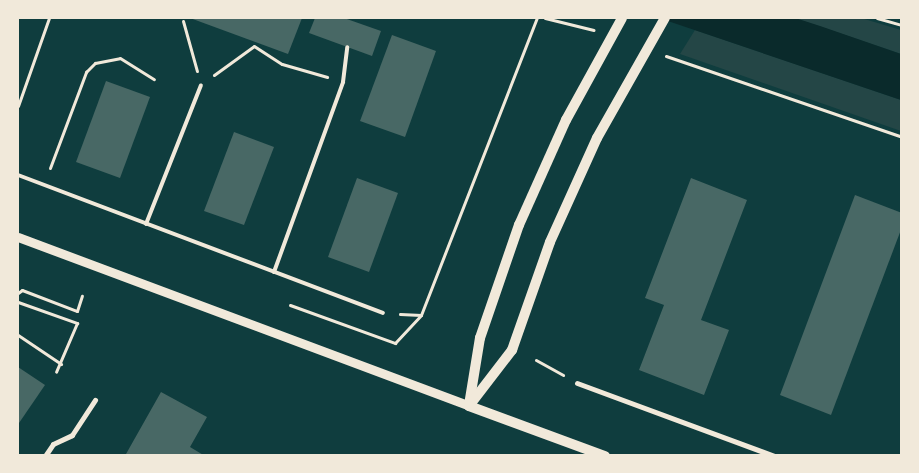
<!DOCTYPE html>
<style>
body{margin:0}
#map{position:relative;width:919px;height:473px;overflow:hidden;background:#0f3d3e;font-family:Mulish,sans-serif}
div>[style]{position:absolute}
.green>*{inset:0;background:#244646}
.water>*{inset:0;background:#0a2a2b}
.building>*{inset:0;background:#486865}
.path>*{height:3px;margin:-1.5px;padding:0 1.5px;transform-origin:1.5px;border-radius:1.5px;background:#f1e9da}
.service>*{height:4px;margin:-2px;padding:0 2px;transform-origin:2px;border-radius:2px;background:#f1e9da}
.minor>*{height:5px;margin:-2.5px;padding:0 2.5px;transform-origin:2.5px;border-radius:2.5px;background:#f1e9da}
.tertiary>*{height:9px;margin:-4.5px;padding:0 4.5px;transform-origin:4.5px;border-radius:4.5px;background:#f1e9da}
.secondary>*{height:10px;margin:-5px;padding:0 5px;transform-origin:5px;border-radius:5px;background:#f1e9da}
span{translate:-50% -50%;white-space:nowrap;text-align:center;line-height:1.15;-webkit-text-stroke:4.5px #f1e9da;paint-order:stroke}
.frame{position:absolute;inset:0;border:19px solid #f1e9da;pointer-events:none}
</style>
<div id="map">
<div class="green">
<div style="clip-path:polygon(795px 18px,861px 18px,901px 30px,901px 54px)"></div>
<div style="clip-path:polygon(695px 30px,901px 100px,901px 131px,680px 54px)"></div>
</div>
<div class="water">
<div style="clip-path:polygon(659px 18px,795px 18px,820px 26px,901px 54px,901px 100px)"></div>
</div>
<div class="building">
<div style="clip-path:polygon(190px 18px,302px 18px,288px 54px)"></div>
<div style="clip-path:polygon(315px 18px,344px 18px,381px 31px,372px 56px,309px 33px)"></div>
<div style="clip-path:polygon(392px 35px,436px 51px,405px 137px,360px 121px)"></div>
<div style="clip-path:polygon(106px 81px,150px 97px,120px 178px,76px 162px)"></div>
<div style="clip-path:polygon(234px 132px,274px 147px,244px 225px,204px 211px)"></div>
<div style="clip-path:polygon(357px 178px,398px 193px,369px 272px,328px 257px)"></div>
<div style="clip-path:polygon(691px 178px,747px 200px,701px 320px,729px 330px,704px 395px,639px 370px,664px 305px,645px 298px)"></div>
<div style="clip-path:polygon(855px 195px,902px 213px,902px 227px,831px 415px,780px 395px)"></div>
<div style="clip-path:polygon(18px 367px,45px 385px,19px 423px,18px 422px)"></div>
<div style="clip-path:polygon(161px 392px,207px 417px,190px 447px,205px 456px,126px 454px)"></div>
</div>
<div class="path">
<div style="left:545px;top:18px;width:50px;rotate:13.8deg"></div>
<div style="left:877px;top:18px;width:26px;rotate:16deg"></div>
<div style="left:183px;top:21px;width:52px;rotate:74.4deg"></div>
<div style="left:666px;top:56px;width:250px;rotate:18.9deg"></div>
<div style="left:214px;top:75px;width:49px;rotate:-35.9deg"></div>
<div style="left:254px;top:46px;width:33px;rotate:33deg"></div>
<div style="left:282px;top:64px;width:47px;rotate:16.1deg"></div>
<div style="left:18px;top:106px;width:93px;rotate:-70.6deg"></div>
<div style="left:50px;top:168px;width:103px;rotate:-69.4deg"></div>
<div style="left:86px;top:72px;width:13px;rotate:-45deg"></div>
<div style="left:95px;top:63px;width:25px;rotate:-11deg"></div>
<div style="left:120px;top:58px;width:40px;rotate:32deg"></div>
<div style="left:18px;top:293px;width:5px;rotate:-37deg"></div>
<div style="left:22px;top:290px;width:59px;rotate:20.9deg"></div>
<div style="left:77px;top:311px;width:16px;rotate:-72deg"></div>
<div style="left:18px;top:302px;width:63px;rotate:19.6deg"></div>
<div style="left:77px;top:323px;width:53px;rotate:113.2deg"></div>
<div style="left:290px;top:305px;width:112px;rotate:19.9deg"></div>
<div style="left:395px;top:343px;width:38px;rotate:-47deg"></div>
<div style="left:421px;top:315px;width:319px;rotate:-68.7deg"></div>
<div style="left:400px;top:314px;width:21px;rotate:3deg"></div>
<div style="left:18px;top:335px;width:52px;rotate:34deg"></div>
<div style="left:536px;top:360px;width:31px;rotate:29deg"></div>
</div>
<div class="service">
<div style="left:18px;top:175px;width:390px;rotate:20.7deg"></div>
<div style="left:146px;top:224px;width:149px;rotate:-68.4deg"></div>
<div style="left:274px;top:272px;width:202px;rotate:-70deg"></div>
<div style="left:343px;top:82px;width:35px;rotate:-83deg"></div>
</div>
<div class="minor">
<div style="left:577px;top:383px;width:210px;rotate:20.3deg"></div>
<div style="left:45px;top:456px;width:14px;rotate:-56deg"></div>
<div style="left:53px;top:444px;width:21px;rotate:-25deg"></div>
<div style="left:72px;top:435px;width:42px;rotate:-56.7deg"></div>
</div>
<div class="tertiary">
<div style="left:18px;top:237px;width:482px;rotate:20.5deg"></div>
</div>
<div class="secondary">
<div style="left:469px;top:405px;width:68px;rotate:-80.7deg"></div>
<div style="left:480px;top:338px;width:120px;rotate:-71deg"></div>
<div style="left:519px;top:225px;width:115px;rotate:-65.9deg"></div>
<div style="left:566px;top:120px;width:116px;rotate:-61.2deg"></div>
<div style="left:469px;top:406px;width:71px;rotate:-52.5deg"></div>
<div style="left:512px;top:350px;width:114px;rotate:-70.6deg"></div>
<div style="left:550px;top:242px;width:114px;rotate:-65.7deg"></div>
<div style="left:597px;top:138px;width:138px;rotate:-60.5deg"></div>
<div style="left:469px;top:406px;width:145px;rotate:20.2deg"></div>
</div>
<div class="frame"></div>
</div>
